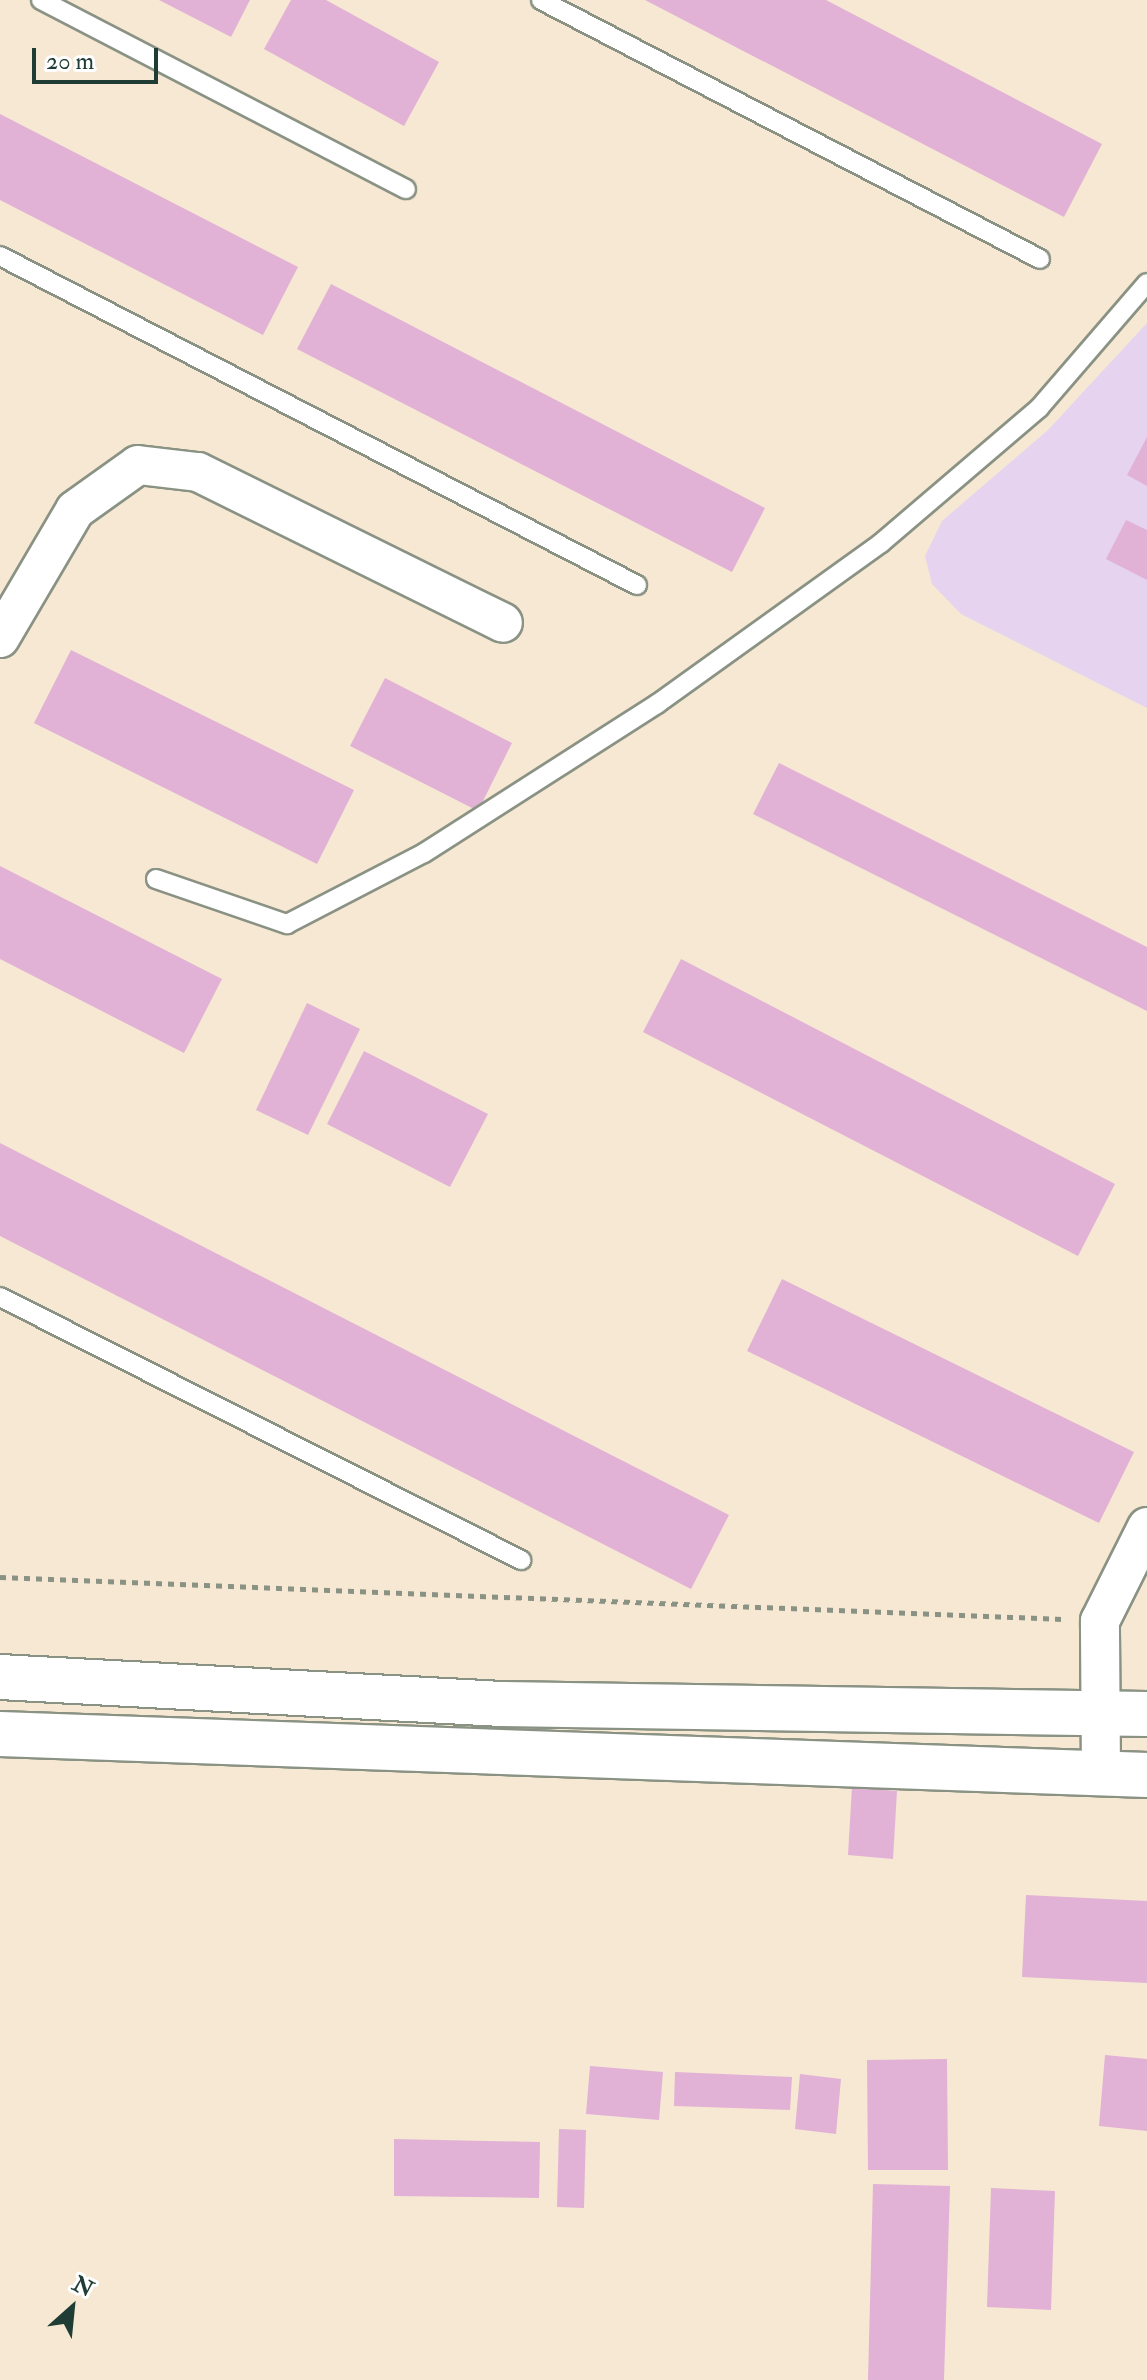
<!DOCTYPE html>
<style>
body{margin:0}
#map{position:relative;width:1147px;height:2380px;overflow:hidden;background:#f6e8d3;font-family:"IM FELL Double Pica",serif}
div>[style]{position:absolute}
.built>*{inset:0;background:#e6d3f0}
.building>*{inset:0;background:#e1b2d5}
.path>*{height:5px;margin-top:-2.5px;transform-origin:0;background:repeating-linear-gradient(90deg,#8a9284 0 6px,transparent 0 12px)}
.roads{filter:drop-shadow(2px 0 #8a9284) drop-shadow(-2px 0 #8a9284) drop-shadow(0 2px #8a9284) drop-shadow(0 -2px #8a9284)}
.lane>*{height:18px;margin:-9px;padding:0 9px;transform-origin:9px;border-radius:9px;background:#fff}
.street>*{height:38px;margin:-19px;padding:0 19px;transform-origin:19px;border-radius:19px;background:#fff}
.secondary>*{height:44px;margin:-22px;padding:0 22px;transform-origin:22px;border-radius:22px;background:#fff}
span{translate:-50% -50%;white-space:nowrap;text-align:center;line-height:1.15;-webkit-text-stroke:7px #fff;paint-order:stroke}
.north{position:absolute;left:32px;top:2268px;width:80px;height:80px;-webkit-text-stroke:6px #fff;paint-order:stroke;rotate:27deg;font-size:22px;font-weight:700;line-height:32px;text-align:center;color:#1f3d34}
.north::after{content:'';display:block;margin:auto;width:28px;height:36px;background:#1f3d34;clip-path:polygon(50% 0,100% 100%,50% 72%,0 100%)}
.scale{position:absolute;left:32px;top:48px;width:126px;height:36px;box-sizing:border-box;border:4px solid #1f3d34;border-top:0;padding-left:10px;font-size:24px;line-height:28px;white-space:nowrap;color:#1f3d34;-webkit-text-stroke:6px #fff;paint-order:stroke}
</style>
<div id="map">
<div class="built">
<div style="clip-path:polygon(1147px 323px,1147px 708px,961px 614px,932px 584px,925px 556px,942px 521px,1048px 430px)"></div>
</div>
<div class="building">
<div style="clip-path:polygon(159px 0,250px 0,231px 37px)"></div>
<div style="clip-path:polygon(291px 0,326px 0,439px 62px,404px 126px,264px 49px)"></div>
<div style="clip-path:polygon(645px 0,826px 0,1102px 144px,1064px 217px)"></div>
<div style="clip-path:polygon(0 114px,298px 267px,263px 335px,0 200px)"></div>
<div style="clip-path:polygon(331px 284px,765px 508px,732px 572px,297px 349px)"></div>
<div style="clip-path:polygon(1147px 437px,1147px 486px,1127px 475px)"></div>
<div style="clip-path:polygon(1126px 520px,1147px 530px,1147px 580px,1106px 559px)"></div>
<div style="clip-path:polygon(71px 650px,354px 790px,317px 864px,34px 723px)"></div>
<div style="clip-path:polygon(385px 678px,512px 743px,478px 811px,350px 746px)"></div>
<div style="clip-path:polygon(779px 763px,1147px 947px,1147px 1011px,753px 814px)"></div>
<div style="clip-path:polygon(0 866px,222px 979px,184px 1053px,0 959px)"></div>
<div style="clip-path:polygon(681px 959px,1115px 1184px,1078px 1256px,643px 1032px)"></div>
<div style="clip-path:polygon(307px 1003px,360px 1029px,308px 1135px,256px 1110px)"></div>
<div style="clip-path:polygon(364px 1051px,488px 1114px,450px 1187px,327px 1124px)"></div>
<div style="clip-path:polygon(0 1143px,729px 1515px,691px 1589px,0 1236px)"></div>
<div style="clip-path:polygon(782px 1279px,1134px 1452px,1099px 1523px,747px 1351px)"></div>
<div style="clip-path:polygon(852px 1787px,897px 1791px,893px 1859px,848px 1855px)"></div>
<div style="clip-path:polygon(1026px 1895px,1147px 1901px,1147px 1983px,1022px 1977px)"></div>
<div style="clip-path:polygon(1105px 2055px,1147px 2059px,1147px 2131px,1099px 2126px)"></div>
<div style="clip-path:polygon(947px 2059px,948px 2170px,868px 2170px,867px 2060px)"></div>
<div style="clip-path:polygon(590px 2066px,663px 2072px,659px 2120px,586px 2114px)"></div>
<div style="clip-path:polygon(675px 2072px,792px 2077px,790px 2110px,674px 2106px)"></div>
<div style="clip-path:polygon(800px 2074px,841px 2079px,836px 2134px,795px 2129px)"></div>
<div style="clip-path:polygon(559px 2129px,586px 2130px,584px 2208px,557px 2207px)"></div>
<div style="clip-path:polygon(394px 2139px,540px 2142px,539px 2198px,394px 2196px)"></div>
<div style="clip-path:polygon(873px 2184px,950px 2186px,944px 2380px,868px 2380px)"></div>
<div style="clip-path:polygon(991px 2188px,1055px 2191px,1051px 2310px,987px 2307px)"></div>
</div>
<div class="path">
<div style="left:0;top:1577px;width:1063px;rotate:2.26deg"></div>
</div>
<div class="roads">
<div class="lane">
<div style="left:41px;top:0;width:411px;rotate:27.4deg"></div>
<div style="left:541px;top:0;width:562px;rotate:27.43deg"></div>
<div style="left:0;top:256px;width:717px;rotate:27.32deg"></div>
<div style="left:156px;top:879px;width:139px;rotate:19deg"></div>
<div style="left:287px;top:924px;width:154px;rotate:-27.4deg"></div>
<div style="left:424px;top:853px;width:277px;rotate:-32.6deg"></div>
<div style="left:657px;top:704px;width:276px;rotate:-35.7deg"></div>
<div style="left:881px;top:543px;width:208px;rotate:-40.5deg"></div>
<div style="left:1039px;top:408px;width:165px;rotate:-49.2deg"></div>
<div style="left:0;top:1297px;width:584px;rotate:26.78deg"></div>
</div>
<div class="street">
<div style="left:0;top:638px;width:148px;rotate:-59.6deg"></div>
<div style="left:75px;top:510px;width:77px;rotate:-35.5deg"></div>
<div style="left:138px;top:465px;width:60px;rotate:6.7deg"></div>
<div style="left:198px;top:472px;width:340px;rotate:26.3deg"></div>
<div style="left:1101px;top:1774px;width:153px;rotate:-90.4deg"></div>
<div style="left:1100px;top:1621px;width:105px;rotate:-63.4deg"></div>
</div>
<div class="secondary">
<div style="left:0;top:1677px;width:503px;rotate:3.08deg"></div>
<div style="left:502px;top:1704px;width:645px;rotate:0.89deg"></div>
<div style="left:0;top:1734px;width:1148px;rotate:2.05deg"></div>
</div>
</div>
<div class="north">N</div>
<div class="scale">20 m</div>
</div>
